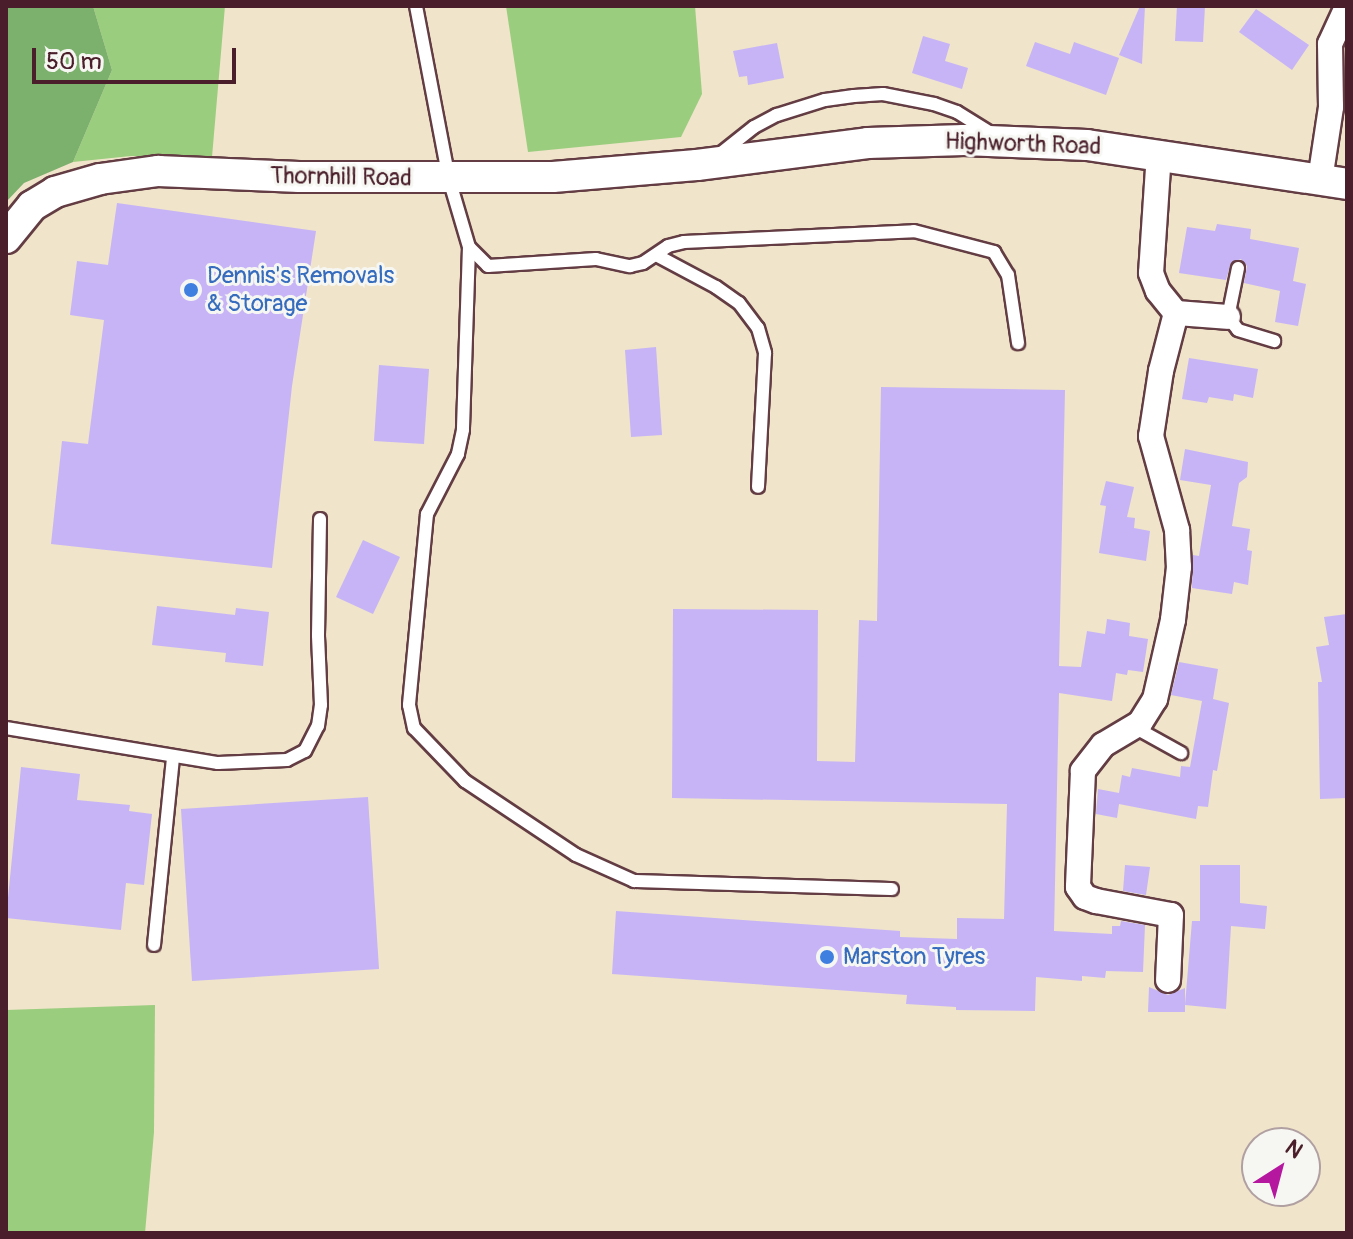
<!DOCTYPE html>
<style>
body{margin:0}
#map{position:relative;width:1353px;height:1239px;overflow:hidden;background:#f0e4ca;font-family:Pangolin,sans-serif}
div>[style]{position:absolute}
.green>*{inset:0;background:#9acd7e}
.forest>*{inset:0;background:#7bb06d}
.building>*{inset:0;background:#c6b4f7}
.roads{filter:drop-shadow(2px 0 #633d43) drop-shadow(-2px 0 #633d43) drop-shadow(0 2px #633d43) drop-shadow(0 -2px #633d43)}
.service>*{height:12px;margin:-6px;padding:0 6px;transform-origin:6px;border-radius:6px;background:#fff}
.minor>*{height:24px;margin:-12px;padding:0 12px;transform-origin:12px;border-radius:12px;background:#fff}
.tertiary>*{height:30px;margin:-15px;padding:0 15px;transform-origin:15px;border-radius:15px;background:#fff}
.dots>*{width:22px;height:22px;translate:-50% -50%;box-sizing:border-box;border:4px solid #f6f6f2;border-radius:50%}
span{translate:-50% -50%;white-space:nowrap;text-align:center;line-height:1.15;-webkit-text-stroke:6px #f6f6f2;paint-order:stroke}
.street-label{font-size:24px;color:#4a1f2b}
.shop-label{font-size:24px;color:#366cbe}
.left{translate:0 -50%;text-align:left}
.frame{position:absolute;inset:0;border:8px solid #4a1f2b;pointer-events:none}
.north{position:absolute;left:1241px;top:1127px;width:80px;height:80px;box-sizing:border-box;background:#f6f6f2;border:2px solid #b1a0a2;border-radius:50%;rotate:36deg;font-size:22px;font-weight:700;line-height:32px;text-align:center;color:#4a1f2b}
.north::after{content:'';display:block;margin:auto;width:28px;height:36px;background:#b5179e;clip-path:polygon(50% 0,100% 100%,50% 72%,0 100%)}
.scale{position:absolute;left:32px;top:48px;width:204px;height:36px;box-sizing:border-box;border:4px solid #4a1f2b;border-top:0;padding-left:10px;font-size:24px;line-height:28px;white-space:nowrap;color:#4a1f2b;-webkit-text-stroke:6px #f6f6f2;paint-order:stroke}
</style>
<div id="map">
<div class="green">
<div style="clip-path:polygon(93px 6px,225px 6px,212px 157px,131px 156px,73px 162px,112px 70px)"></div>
<div style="clip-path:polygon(506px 6px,695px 6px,702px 94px,681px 137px,528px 152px)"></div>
<div style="clip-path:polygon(155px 1005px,154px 1132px,145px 1233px,6px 1233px,6px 1010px)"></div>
</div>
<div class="forest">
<div style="clip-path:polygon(6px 6px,93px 6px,112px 70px,73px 162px,24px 183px,6px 202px)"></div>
</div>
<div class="building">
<div style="clip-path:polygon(1140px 6px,1145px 6px,1142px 64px,1119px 55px)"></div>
<div style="clip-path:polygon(1177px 6px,1205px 6px,1203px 42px,1175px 41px)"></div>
<div style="clip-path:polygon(1256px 9px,1309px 45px,1292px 70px,1239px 32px)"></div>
<div style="clip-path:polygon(923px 36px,950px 44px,945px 61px,968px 68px,962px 89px,912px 73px)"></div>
<div style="clip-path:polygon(1035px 42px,1070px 54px,1074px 42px,1119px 58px,1106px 95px,1026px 66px)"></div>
<div style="clip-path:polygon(777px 43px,784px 78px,748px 85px,747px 76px,739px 77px,733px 51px)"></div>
<div style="clip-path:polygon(117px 203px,316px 231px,292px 386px,272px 568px,51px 544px,62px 441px,88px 444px,104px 320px,70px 315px,77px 261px,108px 265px)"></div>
<div style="clip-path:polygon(1217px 224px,1251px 229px,1250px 239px,1299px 248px,1293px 281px,1306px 284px,1298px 326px,1275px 322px,1280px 291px,1244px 283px,1247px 266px,1241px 259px,1231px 263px,1226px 280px,1179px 273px,1187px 227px,1215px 231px)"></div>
<div style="clip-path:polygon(656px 347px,662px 435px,631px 437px,625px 350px)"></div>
<div style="clip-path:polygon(1189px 358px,1258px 369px,1253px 398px,1234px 394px,1233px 401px,1209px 397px,1207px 403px,1182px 399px)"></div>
<div style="clip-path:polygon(379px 365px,429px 369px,424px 444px,374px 441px)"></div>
<div style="clip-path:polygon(881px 387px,1065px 390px,1059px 666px,1081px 667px,1087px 631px,1105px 634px,1107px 619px,1130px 623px,1129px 636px,1148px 639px,1143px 672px,1128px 670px,1127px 675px,1116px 673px,1112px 701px,1059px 693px,1054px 931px,1112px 934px,1112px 926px,1120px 926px,1121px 921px,1145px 925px,1143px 972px,1106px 971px,1105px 978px,1082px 976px,1082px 981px,1036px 977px,1035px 1011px,956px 1010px,956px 1007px,906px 1004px,907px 995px,612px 974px,616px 911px,900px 931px,900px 937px,957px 939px,957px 918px,1004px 919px,1007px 804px,672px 798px,673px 609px,818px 610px,817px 761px,855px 762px,859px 620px,877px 621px)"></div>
<div style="clip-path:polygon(1185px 449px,1248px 462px,1247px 477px,1239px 483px,1232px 526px,1250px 529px,1247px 550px,1252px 551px,1248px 585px,1234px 582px,1232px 594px,1192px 588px,1193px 555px,1199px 556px,1211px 485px,1180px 480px)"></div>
<div style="clip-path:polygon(1106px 481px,1134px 487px,1127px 517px,1135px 518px,1134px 528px,1150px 531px,1146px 561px,1099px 553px,1106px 506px,1100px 505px)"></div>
<div style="clip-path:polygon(363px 540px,400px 557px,373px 614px,336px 597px)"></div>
<div style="clip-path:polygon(157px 606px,235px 615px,236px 608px,269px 612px,263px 666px,225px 662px,226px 653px,152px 645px)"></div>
<div style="clip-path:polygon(1347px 614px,1347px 798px,1320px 799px,1318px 682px,1322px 682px,1316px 647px,1329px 645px,1324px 617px)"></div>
<div style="clip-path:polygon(1179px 662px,1218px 669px,1213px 699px,1229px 703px,1217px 771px,1213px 770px,1208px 807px,1198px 806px,1196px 819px,1119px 804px,1117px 818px,1096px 814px,1098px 789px,1119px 793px,1122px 775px,1130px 777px,1132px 768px,1180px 777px,1181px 766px,1190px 767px,1202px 701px,1171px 695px)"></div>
<div style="clip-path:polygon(21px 767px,80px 774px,77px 800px,130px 805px,129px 811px,152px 814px,144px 885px,126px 883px,121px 930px,6px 918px)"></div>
<div style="clip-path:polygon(368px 797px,379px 969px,192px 981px,181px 809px)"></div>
<div style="clip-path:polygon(1125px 865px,1150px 867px,1146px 895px,1123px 891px)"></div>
<div style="clip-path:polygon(1200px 865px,1240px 865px,1240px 903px,1267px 906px,1265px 929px,1231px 926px,1226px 1009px,1185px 1005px,1192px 921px,1200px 921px)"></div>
<div style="clip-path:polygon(1149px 987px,1168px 995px,1185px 988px,1185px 1012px,1148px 1012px)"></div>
</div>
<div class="roads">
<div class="service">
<div style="left:416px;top:6px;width:176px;rotate:79.2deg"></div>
<div style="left:449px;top:179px;width:71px;rotate:73.6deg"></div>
<div style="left:469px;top:247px;width:27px;rotate:45deg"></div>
<div style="left:488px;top:266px;width:108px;rotate:-3.7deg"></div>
<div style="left:596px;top:259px;width:35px;rotate:12deg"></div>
<div style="left:630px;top:266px;width:13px;rotate:-13deg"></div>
<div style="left:643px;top:263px;width:30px;rotate:-34deg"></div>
<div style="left:668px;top:246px;width:16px;rotate:-14deg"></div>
<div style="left:684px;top:242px;width:230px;rotate:-2.7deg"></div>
<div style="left:914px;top:231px;width:83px;rotate:14.7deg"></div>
<div style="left:994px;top:252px;width:27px;rotate:59deg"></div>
<div style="left:1008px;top:275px;width:69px;rotate:81.6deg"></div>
<div style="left:720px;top:154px;width:43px;rotate:-38.5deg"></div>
<div style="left:754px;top:127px;width:26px;rotate:-28deg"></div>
<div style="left:777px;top:115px;width:50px;rotate:-17.4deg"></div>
<div style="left:825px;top:100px;width:29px;rotate:-8deg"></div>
<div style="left:854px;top:96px;width:29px;rotate:-4deg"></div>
<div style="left:883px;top:94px;width:52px;rotate:11.1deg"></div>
<div style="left:934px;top:104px;width:24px;rotate:19deg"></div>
<div style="left:957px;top:112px;width:39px;rotate:32deg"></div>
<div style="left:469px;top:247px;width:183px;rotate:91.9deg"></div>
<div style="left:463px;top:430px;width:25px;rotate:102deg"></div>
<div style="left:458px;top:454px;width:68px;rotate:117.3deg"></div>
<div style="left:427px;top:514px;width:192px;rotate:95.4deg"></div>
<div style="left:409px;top:705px;width:24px;rotate:78deg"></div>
<div style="left:414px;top:728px;width:74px;rotate:46.1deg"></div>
<div style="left:465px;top:781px;width:133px;rotate:33.7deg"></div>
<div style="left:576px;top:855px;width:64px;rotate:24.1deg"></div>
<div style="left:634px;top:881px;width:258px;rotate:1.8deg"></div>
<div style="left:656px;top:255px;width:68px;rotate:28.1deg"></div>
<div style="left:716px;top:287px;width:28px;rotate:35deg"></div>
<div style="left:739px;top:303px;width:31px;rotate:53deg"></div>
<div style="left:758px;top:328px;width:26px;rotate:74deg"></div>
<div style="left:765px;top:353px;width:134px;rotate:93deg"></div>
<div style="left:1238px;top:268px;width:50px;rotate:101.5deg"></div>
<div style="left:1228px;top:317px;width:16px;rotate:52deg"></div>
<div style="left:1238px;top:330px;width:38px;rotate:17deg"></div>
<div style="left:1134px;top:727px;width:54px;rotate:29deg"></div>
<div style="left:6px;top:728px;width:215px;rotate:9.4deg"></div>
<div style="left:218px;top:763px;width:69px;rotate:-2.5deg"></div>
<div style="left:287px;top:760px;width:20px;rotate:-27deg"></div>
<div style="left:305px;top:751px;width:28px;rotate:-63deg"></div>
<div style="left:318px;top:726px;width:21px;rotate:-82deg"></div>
<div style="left:321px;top:705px;width:70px;rotate:-92.5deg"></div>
<div style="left:318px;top:635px;width:116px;rotate:-89deg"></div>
<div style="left:154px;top:945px;width:189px;rotate:-84.2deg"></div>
</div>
<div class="minor">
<div style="left:1159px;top:153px;width:120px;rotate:93.8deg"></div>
<div style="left:1151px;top:273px;width:19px;rotate:69deg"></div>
<div style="left:1158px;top:291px;width:28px;rotate:51deg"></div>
<div style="left:1176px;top:313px;width:60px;rotate:104.5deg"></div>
<div style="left:1161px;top:371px;width:66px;rotate:98.7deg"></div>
<div style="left:1151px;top:436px;width:98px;rotate:74.5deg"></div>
<div style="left:1177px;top:530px;width:37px;rotate:87deg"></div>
<div style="left:1179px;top:567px;width:53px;rotate:96.5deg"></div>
<div style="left:1173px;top:620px;width:81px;rotate:102.8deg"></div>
<div style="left:1155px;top:699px;width:28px;rotate:122deg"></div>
<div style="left:1140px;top:723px;width:43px;rotate:149.3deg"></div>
<div style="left:1103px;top:745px;width:33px;rotate:128deg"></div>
<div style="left:1083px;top:771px;width:116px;rotate:92.5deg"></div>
<div style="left:1078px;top:887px;width:12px;rotate:55deg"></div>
<div style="left:1085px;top:897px;width:12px;rotate:20deg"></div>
<div style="left:1096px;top:901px;width:76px;rotate:10.6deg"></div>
<div style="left:1171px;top:915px;width:65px;rotate:92.6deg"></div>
<div style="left:1320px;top:180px;width:74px;rotate:-81.4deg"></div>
<div style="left:1331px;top:107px;width:63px;rotate:-90.9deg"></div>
<div style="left:1330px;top:44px;width:41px;rotate:-65.3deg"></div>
<div style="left:1176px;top:313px;width:52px;rotate:4.4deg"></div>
</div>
<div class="tertiary">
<div style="left:6px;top:238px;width:41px;rotate:-50.9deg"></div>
<div style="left:32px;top:206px;width:27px;rotate:-31deg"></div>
<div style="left:55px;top:192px;width:47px;rotate:-16.1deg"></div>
<div style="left:100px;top:179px;width:59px;rotate:-7.9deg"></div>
<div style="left:158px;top:171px;width:141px;rotate:2.4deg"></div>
<div style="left:299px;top:177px;width:254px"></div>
<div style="left:553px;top:177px;width:144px;rotate:-4.8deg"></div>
<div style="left:697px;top:165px;width:172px;rotate:-7.3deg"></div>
<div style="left:868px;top:143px;width:96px;rotate:-1.8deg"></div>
<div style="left:964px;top:140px;width:123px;rotate:2.3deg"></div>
<div style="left:1087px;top:145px;width:263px;rotate:8.5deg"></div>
</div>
</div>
<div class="dots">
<div style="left:191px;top:290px;background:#3f7fe0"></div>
<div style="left:827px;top:957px;background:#3f7fe0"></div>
</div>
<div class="street-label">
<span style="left:1023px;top:144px;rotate:2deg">Highworth Road</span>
<span style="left:341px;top:177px;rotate:1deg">Thornhill Road</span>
</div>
<div class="shop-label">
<span class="left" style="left:207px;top:290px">Dennis's Removals<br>&amp; Storage</span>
<span class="left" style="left:843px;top:957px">Marston Tyres</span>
</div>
<div class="frame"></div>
<div class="north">N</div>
<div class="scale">50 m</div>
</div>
